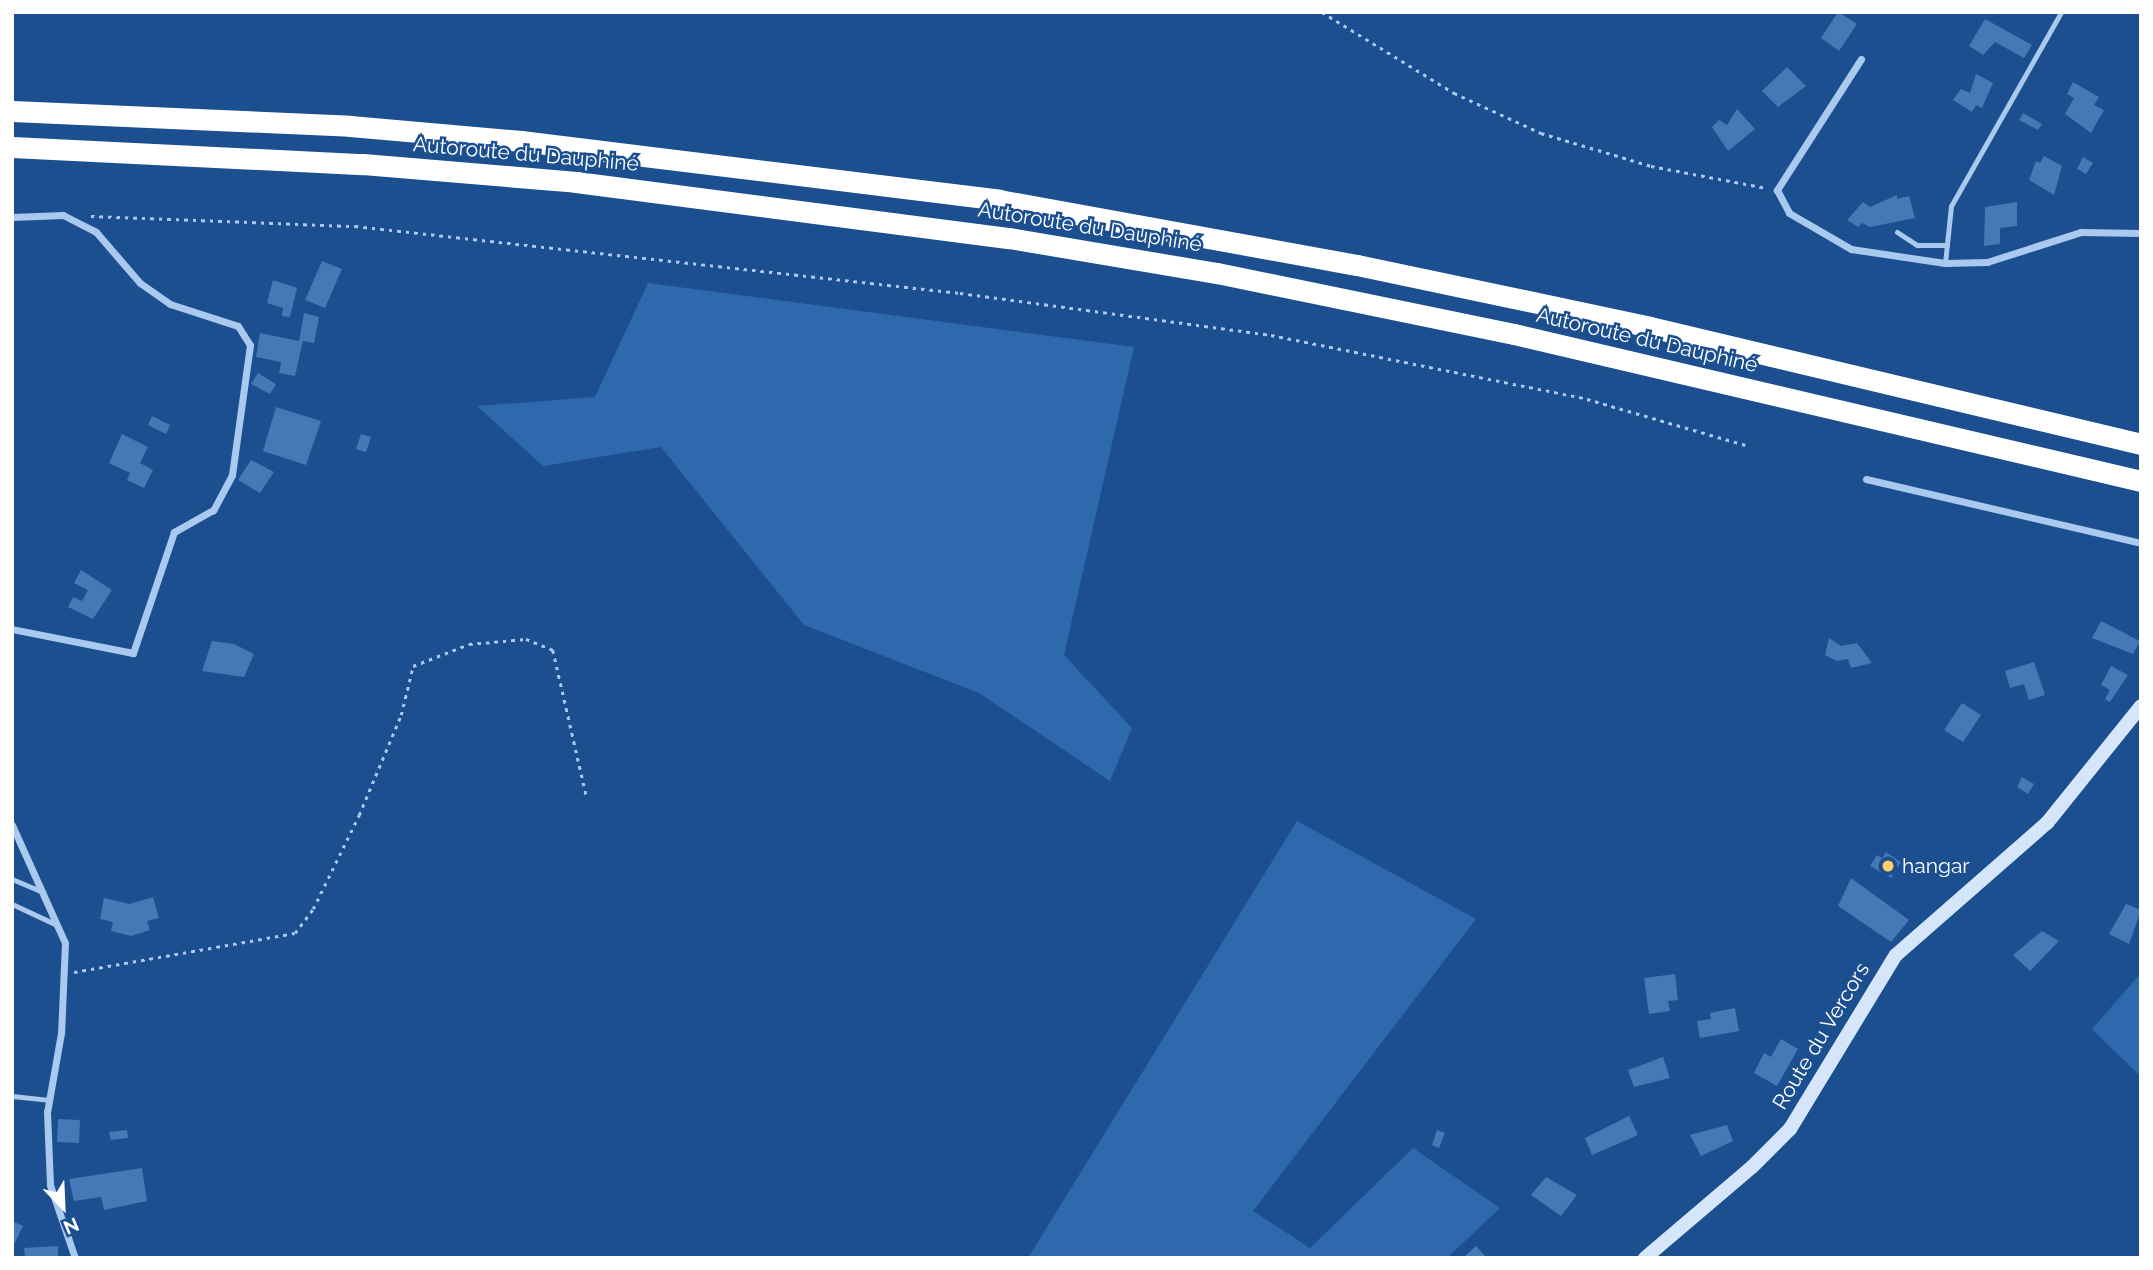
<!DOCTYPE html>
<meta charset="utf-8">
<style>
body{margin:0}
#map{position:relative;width:2153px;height:1270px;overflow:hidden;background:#1b4f8f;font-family:Raleway,sans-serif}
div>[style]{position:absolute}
.green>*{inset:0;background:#2e69ad}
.building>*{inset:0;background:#4478b7}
.path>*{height:2.5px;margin-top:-1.25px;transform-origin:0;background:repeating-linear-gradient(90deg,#a9c9ee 0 3.5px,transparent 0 8.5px)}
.lane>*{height:5px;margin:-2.5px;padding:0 2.5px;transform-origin:2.5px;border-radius:2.5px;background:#a9c9ee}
.street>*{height:7px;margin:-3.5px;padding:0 3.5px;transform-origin:3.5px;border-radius:3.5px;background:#a9c9ee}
.secondary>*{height:14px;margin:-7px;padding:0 7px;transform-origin:7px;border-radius:7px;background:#d6e6fa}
.highway>*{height:21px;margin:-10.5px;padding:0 10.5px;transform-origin:10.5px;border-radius:10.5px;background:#fff}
.dots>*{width:19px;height:19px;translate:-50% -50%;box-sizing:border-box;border:4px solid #1b4f8f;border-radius:50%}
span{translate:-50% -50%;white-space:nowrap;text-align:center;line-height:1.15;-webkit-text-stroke:5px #1b4f8f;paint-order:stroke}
.street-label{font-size:21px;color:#fff}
.poi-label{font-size:21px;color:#fff}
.left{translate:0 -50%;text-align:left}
.frame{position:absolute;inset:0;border:14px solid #fff;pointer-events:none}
.north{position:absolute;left:28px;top:1172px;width:70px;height:70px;-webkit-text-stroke:5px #1b4f8f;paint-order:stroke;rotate:157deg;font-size:19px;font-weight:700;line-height:28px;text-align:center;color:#fff}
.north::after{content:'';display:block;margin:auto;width:24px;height:32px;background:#fff;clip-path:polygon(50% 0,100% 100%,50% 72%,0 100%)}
</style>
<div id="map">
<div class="green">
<div style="clip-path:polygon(648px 283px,1134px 347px,1064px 655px,1132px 728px,1110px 781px,979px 693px,804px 625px,661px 447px,543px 466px,477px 406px,595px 397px)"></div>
<div style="clip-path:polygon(1297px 821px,1476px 919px,1253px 1211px,1310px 1248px,1413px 1148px,1500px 1208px,1447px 1258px,1028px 1258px)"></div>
<div style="clip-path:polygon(2141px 973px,2141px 1077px,2092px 1029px)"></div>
</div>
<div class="building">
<div style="clip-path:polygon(1838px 12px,1857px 24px,1839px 51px,1821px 38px)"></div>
<div style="clip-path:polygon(1985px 19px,2032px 45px,2024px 58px,1995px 42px,1983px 55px,1969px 46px)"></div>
<div style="clip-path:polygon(1787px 67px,1806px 86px,1778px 107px,1762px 91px)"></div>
<div style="clip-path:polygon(1976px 74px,1993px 83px,1982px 108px,1976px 105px,1972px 112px,1953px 100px,1961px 89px,1970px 93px)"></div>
<div style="clip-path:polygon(2073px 82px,2099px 97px,2094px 105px,2104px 110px,2091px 133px,2065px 114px,2074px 98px,2067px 94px)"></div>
<div style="clip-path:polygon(1737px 109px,1755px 129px,1728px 151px,1712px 127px,1719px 120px,1727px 125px)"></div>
<div style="clip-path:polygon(2023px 113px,2042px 124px,2038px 130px,2019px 120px)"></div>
<div style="clip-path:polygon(2044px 156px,2062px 166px,2054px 195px,2029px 180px,2036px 161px,2040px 163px)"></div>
<div style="clip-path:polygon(2083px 157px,2093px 163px,2086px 174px,2077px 169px)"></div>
<div style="clip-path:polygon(1897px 195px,1897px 199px,1909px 196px,1915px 218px,1870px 227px,1862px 223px,1858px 227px,1847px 220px,1863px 202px,1870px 207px)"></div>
<div style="clip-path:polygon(2017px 202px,2017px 226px,2000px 228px,2000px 244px,1984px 246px,1985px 207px)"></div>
<div style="clip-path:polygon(322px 261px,342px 269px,325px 308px,305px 300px)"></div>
<div style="clip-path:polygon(273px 280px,297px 288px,290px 317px,282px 316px,283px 308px,267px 303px)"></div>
<div style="clip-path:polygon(304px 313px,319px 317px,314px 343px,303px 341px,295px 376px,279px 373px,281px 362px,256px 357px,260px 333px,299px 341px)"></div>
<div style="clip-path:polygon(258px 373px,276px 384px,270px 394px,251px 384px)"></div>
<div style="clip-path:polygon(276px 407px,321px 421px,306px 465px,263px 451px)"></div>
<div style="clip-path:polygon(152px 416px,170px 425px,166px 434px,148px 425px)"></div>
<div style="clip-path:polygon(122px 434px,148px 447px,140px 463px,153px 470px,144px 488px,127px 480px,130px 473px,109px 463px)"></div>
<div style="clip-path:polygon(361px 434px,371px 437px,366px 452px,356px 449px)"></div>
<div style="clip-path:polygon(251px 460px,274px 472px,260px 493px,238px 480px)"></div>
<div style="clip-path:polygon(81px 570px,112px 590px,93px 619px,68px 607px,73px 597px,82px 601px,88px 590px,74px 583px)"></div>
<div style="clip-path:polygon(2101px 621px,2140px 641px,2133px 654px,2092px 638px)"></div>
<div style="clip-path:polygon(1829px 638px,1841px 646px,1857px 643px,1872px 663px,1851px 668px,1848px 659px,1837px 661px,1825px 655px)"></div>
<div style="clip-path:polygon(212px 641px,234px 644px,254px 654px,244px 677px,202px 671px)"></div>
<div style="clip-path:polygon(2034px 662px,2045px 695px,2029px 700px,2024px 684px,2010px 688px,2005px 671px)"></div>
<div style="clip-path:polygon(2111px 666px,2128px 675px,2110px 702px,2105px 699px,2110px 690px,2101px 685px)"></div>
<div style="clip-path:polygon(1962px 703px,1981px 715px,1963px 742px,1944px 730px)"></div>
<div style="clip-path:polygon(2022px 777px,2034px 784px,2028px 794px,2017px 787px)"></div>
<div style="clip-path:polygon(1886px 852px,1901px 862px,1891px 878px,1870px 866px,1877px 855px,1882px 858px)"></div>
<div style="clip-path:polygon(1851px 878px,1909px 920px,1891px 942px,1838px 906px)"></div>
<div style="clip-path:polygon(153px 897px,159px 918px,147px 921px,150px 930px,131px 936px,111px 931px,113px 922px,100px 919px,104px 898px,130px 904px)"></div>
<div style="clip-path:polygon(2126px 904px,2141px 910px,2129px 944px,2109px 934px)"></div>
<div style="clip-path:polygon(2042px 931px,2059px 941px,2030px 971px,2013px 955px)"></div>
<div style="clip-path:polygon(1675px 974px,1678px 1000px,1668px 1001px,1670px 1011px,1649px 1014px,1644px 978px)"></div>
<div style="clip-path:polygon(1735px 1008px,1739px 1031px,1700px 1038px,1697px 1021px,1711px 1019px,1710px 1013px)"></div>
<div style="clip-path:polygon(1781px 1039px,1798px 1049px,1777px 1086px,1754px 1073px,1764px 1053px,1771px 1057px)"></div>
<div style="clip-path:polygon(1663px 1057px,1670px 1078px,1634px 1087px,1628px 1070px)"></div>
<div style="clip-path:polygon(1629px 1116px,1638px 1135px,1592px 1155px,1585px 1138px)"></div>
<div style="clip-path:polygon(58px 1119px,80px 1120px,79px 1143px,57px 1142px)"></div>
<div style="clip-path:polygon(1727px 1125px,1733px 1141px,1701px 1156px,1690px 1135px)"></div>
<div style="clip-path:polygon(127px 1130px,128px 1138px,111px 1140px,109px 1132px)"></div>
<div style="clip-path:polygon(1437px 1130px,1445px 1133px,1439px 1148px,1432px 1145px)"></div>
<div style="clip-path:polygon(142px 1168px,147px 1201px,104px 1210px,101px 1197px,74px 1201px,69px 1179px)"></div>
<div style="clip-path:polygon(1546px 1177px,1577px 1195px,1561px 1216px,1531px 1195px)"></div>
<div style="clip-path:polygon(12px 1221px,23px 1226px,12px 1249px)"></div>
<div style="clip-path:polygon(58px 1246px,58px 1258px,25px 1258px,24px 1248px)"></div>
<div style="clip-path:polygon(1476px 1246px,1487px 1258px,1462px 1258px,1467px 1254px)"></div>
</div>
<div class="path">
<div style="left:1322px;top:12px;width:155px;rotate:31.5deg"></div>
<div style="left:1454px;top:93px;width:96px;rotate:24.7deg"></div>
<div style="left:1541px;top:133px;width:115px;rotate:16.7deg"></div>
<div style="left:1651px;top:166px;width:118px;rotate:10.7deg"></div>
<div style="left:91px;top:216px;width:264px;rotate:2.2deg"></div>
<div style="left:355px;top:226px;width:609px;rotate:6.32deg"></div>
<div style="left:960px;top:293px;width:314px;rotate:7.7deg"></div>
<div style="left:1271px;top:335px;width:322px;rotate:11.4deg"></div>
<div style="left:1587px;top:399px;width:165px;rotate:16.2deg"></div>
<div style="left:74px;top:972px;width:224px;rotate:-10deg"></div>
<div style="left:295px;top:933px;width:30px;rotate:-53deg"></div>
<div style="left:313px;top:909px;width:105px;rotate:-63.9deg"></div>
<div style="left:359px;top:815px;width:108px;rotate:-67.2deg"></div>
<div style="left:401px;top:715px;width:50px;rotate:-76.2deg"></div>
<div style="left:413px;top:666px;width:60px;rotate:-21.4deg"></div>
<div style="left:469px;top:644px;width:57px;rotate:-5deg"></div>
<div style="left:526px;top:639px;width:29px;rotate:22deg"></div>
<div style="left:553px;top:650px;width:148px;rotate:77.1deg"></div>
</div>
<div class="lane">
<div style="left:1897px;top:232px;width:24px;rotate:33deg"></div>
<div style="left:1917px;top:245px;width:30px"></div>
<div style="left:1945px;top:263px;width:57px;rotate:-84deg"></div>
<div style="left:1951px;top:206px;width:223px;rotate:-60.4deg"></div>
<div style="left:12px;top:879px;width:34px;rotate:23deg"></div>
<div style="left:12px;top:904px;width:50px;rotate:25deg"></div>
<div style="left:12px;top:1096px;width:37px;rotate:6deg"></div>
</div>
<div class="street">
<div style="left:1861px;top:59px;width:156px;rotate:122.7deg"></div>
<div style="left:1777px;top:190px;width:26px;rotate:62deg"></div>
<div style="left:1789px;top:213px;width:72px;rotate:30.1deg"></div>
<div style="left:1851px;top:249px;width:95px;rotate:8.5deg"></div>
<div style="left:1945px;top:263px;width:42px;rotate:-1.4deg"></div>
<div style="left:1987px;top:262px;width:99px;rotate:-17.7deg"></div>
<div style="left:2081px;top:232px;width:60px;rotate:1deg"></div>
<div style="left:12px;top:217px;width:51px;rotate:-2.2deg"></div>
<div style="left:63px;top:215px;width:37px;rotate:27deg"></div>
<div style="left:96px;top:232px;width:67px;rotate:49.2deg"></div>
<div style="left:140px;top:283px;width:37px;rotate:35deg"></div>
<div style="left:170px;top:304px;width:71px;rotate:17.9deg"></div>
<div style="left:238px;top:326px;width:22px;rotate:58deg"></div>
<div style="left:250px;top:345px;width:131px;rotate:97.9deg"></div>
<div style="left:232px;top:475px;width:40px;rotate:118deg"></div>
<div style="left:213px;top:510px;width:45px;rotate:150.6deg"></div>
<div style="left:174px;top:532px;width:128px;rotate:108.7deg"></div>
<div style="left:133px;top:653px;width:123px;rotate:-168.8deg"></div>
<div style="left:1866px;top:479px;width:282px;rotate:13.1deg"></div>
<div style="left:12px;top:825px;width:129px;rotate:65.8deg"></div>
<div style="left:65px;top:943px;width:90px;rotate:92.5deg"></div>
<div style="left:61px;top:1033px;width:80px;rotate:100deg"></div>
<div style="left:47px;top:1112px;width:73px;rotate:87.6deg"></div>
<div style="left:50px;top:1185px;width:77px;rotate:71.1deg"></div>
</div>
<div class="secondary">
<div style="left:1645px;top:1258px;width:140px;rotate:-40.4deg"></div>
<div style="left:1752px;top:1167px;width:54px;rotate:-45deg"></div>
<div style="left:1790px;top:1129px;width:204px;rotate:-58.7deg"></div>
<div style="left:1896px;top:955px;width:201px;rotate:-41.2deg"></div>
<div style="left:2047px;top:823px;width:150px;rotate:-51.2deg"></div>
</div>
<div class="highway">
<div style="left:12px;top:111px;width:338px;rotate:2.5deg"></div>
<div style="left:350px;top:126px;width:172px;rotate:5deg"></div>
<div style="left:521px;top:141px;width:482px;rotate:7deg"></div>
<div style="left:999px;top:200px;width:364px;rotate:10.3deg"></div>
<div style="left:1357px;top:265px;width:299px;rotate:11.9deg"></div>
<div style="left:1650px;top:327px;width:505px;rotate:13.4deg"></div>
<div style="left:12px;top:147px;width:351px;rotate:2.8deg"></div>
<div style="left:363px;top:164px;width:214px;rotate:4.8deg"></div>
<div style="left:576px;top:182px;width:437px;rotate:7.4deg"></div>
<div style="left:1009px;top:238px;width:211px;rotate:9.6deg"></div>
<div style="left:1217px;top:273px;width:303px;rotate:11.6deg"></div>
<div style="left:1514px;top:334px;width:644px;rotate:13.19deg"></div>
</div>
<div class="dots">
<div style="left:1888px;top:866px;background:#ffd166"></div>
</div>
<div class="street-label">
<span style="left:526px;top:154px;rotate:5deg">Autoroute du Dauphiné</span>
<span style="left:1090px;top:227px;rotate:9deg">Autoroute du Dauphiné</span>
<span style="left:1647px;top:340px;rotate:13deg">Autoroute du Dauphiné</span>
<span style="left:1821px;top:1036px;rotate:-59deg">Route du Vercors</span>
</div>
<div class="poi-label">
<span class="left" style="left:1902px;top:866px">hangar</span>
</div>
<div class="frame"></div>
<div class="north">N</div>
</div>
